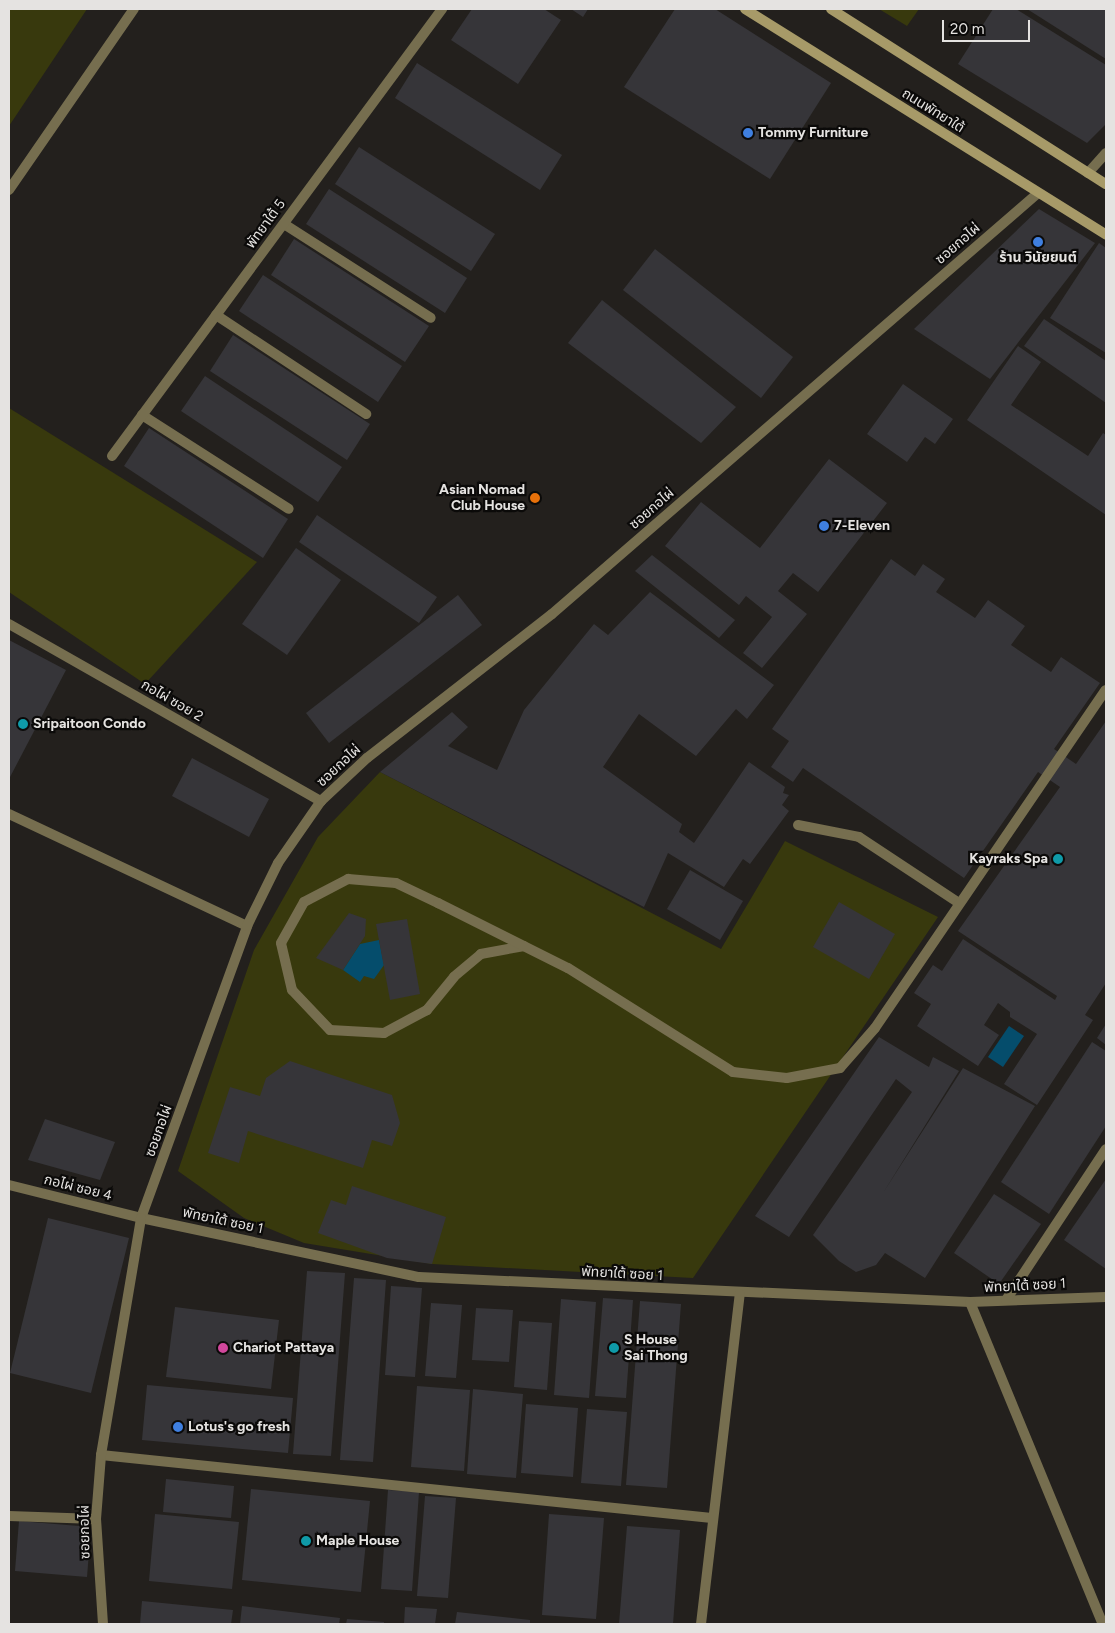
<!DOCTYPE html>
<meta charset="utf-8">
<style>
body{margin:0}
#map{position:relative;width:1115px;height:1633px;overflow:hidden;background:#23201d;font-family:Figtree,"Noto Sans Thai",sans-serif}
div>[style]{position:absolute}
.green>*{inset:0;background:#38390d}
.water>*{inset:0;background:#054d6c}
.building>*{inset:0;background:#363539}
.service>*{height:10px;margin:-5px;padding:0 5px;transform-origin:5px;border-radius:5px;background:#766e4f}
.minor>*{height:10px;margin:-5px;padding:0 5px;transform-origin:5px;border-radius:5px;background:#766e4f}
.tertiary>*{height:10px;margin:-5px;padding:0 5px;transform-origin:5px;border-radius:5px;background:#766e4f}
.secondary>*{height:10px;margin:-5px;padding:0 5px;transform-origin:5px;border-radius:5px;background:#a79a68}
.dots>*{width:14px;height:14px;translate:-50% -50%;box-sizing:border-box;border:2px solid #0b0a09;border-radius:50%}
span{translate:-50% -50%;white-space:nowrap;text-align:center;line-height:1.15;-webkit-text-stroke:4.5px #0b0a09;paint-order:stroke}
.street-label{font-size:14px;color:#e5e3e1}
.poi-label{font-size:14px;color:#e5e3e1;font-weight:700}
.left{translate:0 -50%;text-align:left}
.right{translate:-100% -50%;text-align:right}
.frame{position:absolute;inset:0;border:10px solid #e5e3e1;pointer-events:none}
.scale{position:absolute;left:942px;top:20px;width:88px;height:22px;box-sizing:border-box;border:2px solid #e5e3e1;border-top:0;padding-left:6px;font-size:15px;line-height:18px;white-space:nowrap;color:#e5e3e1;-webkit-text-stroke:4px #0b0a09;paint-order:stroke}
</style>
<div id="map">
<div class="green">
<div style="clip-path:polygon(9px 9px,87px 9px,9px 126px)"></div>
<div style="clip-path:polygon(879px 9px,919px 9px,907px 26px)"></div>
<div style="clip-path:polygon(9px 408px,257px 562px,145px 684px,9px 592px)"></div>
<div style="clip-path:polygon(380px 772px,721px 949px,785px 841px,938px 917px,693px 1278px,432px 1264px,304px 1243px,244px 1218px,178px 1171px,254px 950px,318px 837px)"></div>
</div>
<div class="water">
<div style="clip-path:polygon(379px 940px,384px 965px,374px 979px,364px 976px,360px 982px,343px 970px,360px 944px)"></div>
<div style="clip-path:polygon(1009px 1026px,1024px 1036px,1003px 1067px,988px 1057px)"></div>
</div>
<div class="building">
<div style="clip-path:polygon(472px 9px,544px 9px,561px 20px,518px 84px,451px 40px)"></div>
<div style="clip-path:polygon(571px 9px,588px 9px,583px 17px)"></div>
<div style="clip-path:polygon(675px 9px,715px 9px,831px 83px,770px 179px,624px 87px)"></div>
<div style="clip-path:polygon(993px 9px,1016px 9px,1106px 65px,1106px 124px,1087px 143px,958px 64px)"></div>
<div style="clip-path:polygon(1027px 9px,1106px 9px,1106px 59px)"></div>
<div style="clip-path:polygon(417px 63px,562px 155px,540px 190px,395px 98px)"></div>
<div style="clip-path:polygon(359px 147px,495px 234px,471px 271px,335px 184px)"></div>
<div style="clip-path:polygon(329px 189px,467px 278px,445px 313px,306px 224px)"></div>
<div style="clip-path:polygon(1039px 209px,1095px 243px,990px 379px,914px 329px)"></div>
<div style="clip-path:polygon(294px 239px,429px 326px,405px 362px,271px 275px)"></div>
<div style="clip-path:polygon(1099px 243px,1106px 248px,1106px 353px,1050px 318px)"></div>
<div style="clip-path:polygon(655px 249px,793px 357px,761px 398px,623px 290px)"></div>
<div style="clip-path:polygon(263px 275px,402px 366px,378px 402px,239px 311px)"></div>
<div style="clip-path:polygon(602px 300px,736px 407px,701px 443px,568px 343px)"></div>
<div style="clip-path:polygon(1044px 319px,1106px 361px,1106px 403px,1024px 346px)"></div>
<div style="clip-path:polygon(233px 335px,370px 424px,347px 460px,210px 371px)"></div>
<div style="clip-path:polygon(1018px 346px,1041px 362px,1011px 405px,1088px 456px,1103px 433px,1106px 435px,1106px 515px,967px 420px)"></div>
<div style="clip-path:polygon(205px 376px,342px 467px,318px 502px,181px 411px)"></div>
<div style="clip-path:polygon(903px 384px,953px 419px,935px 444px,925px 437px,907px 462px,867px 434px)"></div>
<div style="clip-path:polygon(149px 428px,288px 519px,263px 558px,124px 466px)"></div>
<div style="clip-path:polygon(829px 459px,887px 503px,818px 592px,793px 573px,778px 591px,807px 614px,762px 668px,743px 653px,772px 617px,746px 596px,739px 605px,665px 546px,701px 502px,760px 548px)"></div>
<div style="clip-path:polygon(317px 515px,437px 597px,419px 623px,299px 542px)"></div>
<div style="clip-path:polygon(296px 548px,341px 580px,287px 655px,242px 624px)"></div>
<div style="clip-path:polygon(652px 555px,735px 620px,719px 638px,635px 571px)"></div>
<div style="clip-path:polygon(891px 559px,915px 576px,923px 564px,945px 579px,936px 592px,975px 618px,988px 600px,1025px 626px,1011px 645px,1051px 672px,1061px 657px,1100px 683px,1054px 749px,1076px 764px,1106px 721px,1106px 983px,1085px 1015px,1093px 1020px,1037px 1105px,1004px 1084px,1037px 1034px,1010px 1017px,1010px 1012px,998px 1003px,984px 1025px,999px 1035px,978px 1066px,917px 1026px,931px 1004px,914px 993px,933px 965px,942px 971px,963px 939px,1055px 1000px,1057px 996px,958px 931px,1060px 787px,1038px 772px,964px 878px,803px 768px,793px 782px,771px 767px,789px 741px,772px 729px)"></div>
<div style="clip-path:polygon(650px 592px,774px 685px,747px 719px,736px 709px,696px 756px,639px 714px,603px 767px,682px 824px,679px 832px,694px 843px,749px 762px,785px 787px,783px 793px,789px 795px,782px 805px,789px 811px,750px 864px,743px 859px,724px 887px,668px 853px,644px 907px,380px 772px,452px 712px,468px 727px,448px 746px,497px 770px,524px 710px,594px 624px,608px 635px)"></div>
<div style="clip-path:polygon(458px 595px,482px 625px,329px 743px,306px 713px)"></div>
<div style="clip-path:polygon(9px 640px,66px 670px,9px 779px)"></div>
<div style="clip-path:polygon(192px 758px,269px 799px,249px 837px,172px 796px)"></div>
<div style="clip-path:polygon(690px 870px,743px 901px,720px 940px,667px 909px)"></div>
<div style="clip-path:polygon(839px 902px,895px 934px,869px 979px,813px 947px)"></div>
<div style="clip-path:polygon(349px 913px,366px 919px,365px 936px,343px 970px,316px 958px)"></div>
<div style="clip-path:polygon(407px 919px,420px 994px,390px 1000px,376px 924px)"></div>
<div style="clip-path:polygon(1106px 1024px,1106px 1045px,1097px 1038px)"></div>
<div style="clip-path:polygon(879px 1037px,929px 1067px,933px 1057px,959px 1071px,883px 1193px,963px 1068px,1035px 1106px,925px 1278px,885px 1253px,876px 1265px,856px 1272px,839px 1261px,813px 1235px,912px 1092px,896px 1079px,789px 1237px,755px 1216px)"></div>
<div style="clip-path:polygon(1092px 1042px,1106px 1051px,1106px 1126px,1049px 1214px,1001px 1182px)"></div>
<div style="clip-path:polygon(290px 1061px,392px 1095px,400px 1123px,392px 1146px,372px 1140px,363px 1168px,248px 1131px,239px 1163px,208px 1153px,230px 1087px,260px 1096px,266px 1078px)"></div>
<div style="clip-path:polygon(45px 1119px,115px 1142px,100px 1180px,28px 1160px)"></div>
<div style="clip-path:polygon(1106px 1179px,1106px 1269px,1064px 1240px)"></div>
<div style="clip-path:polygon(352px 1186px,446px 1217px,432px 1264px,387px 1258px,318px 1233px,331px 1200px,346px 1205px)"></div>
<div style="clip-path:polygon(994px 1194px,1041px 1224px,999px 1284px,954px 1253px)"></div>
<div style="clip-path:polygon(48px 1218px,129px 1238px,91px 1393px,10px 1373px)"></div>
<div style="clip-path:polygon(307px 1271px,345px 1273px,331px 1456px,293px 1454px)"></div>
<div style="clip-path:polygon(354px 1278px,386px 1280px,373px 1462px,340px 1460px)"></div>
<div style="clip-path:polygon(391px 1286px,422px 1288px,415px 1377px,385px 1375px)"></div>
<div style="clip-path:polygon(603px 1298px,633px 1300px,626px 1398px,595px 1396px)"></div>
<div style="clip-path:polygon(561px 1299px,596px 1302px,589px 1398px,554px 1395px)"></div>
<div style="clip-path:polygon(640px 1301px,681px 1304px,667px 1488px,626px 1485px)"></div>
<div style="clip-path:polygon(431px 1303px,462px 1305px,456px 1378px,425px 1376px)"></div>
<div style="clip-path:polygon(175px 1307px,279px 1320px,271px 1389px,166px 1377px)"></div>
<div style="clip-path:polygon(476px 1308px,513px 1310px,509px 1362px,472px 1360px)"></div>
<div style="clip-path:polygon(519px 1321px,552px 1323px,547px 1390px,514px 1387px)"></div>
<div style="clip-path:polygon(147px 1385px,293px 1398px,288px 1453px,142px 1440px)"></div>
<div style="clip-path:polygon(417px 1386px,470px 1390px,464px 1471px,411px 1467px)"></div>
<div style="clip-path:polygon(473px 1389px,523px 1394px,516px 1478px,467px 1474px)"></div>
<div style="clip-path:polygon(526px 1404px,578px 1408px,573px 1477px,521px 1473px)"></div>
<div style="clip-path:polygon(587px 1409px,627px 1412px,621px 1486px,581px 1483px)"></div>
<div style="clip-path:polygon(166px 1479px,234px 1486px,231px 1518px,163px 1512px)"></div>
<div style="clip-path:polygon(251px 1489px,370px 1501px,361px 1592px,242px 1580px)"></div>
<div style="clip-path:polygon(388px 1490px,419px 1492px,412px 1591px,381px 1589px)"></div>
<div style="clip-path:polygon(425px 1496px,456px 1498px,448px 1598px,417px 1596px)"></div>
<div style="clip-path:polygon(155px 1514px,239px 1522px,232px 1589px,149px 1581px)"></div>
<div style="clip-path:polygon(549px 1514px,604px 1518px,596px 1619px,542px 1615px)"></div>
<div style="clip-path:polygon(19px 1521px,91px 1527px,87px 1577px,15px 1571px)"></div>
<div style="clip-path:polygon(627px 1526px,680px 1530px,673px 1624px,619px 1624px)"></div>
<div style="clip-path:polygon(142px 1601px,233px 1610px,231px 1624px,140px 1624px)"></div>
<div style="clip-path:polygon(242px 1606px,340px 1618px,339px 1624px,240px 1624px)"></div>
<div style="clip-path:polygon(405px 1607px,437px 1609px,435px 1624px,404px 1624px)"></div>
<div style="clip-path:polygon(457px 1612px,530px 1620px,530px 1624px,455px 1624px)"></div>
<div style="clip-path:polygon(347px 1619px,384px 1622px,384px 1624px,346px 1624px)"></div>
</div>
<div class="service">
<div style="left:284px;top:224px;width:174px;rotate:32.6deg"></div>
<div style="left:216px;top:315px;width:180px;rotate:33.4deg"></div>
<div style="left:142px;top:415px;width:174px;rotate:32.6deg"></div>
<div style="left:798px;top:825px;width:62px;rotate:11.1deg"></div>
<div style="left:859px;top:837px;width:120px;rotate:33.4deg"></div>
<div style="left:524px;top:946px;width:44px;rotate:169.5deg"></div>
<div style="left:481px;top:954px;width:35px;rotate:140deg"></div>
<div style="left:454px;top:977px;width:43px;rotate:129.3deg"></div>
<div style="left:427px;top:1010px;width:49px;rotate:151.9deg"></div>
<div style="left:384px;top:1033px;width:54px;rotate:-176.8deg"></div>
<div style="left:330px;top:1030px;width:55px;rotate:-133.5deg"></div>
<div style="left:292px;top:990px;width:48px;rotate:-103.2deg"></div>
<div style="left:281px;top:943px;width:47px;rotate:-60.7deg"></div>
<div style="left:304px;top:902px;width:50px;rotate:-27.6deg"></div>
<div style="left:348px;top:879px;width:48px;rotate:4.8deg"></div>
<div style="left:396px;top:883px;width:47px;rotate:25.5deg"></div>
<div style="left:438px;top:903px;width:145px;rotate:26.6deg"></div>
<div style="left:568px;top:968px;width:195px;rotate:32.2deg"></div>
<div style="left:733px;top:1072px;width:54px;rotate:6.3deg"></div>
<div style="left:787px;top:1078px;width:54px;rotate:-10.7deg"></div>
<div style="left:840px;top:1068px;width:53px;rotate:-48.8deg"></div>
<div style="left:875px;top:1028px;width:409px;rotate:-55.7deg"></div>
</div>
<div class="minor">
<div style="left:1088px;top:173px;width:27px;rotate:-48deg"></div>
<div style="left:9px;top:190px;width:220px;rotate:-55.4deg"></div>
<div style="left:112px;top:456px;width:556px;rotate:-53.56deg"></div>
<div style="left:9px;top:624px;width:359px;rotate:29.6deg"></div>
<div style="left:9px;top:814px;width:263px;rotate:25.2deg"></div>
<div style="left:9px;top:1185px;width:136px;rotate:14deg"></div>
<div style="left:141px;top:1218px;width:284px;rotate:12deg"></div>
<div style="left:419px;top:1277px;width:552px;rotate:2.6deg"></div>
<div style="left:970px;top:1302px;width:136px;rotate:-2.1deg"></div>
<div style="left:141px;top:1218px;width:311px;rotate:-70deg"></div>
<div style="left:247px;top:926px;width:70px;rotate:-63.8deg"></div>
<div style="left:278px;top:863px;width:75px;rotate:-55.3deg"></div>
<div style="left:321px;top:801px;width:63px;rotate:-43.1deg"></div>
<div style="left:367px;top:758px;width:234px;rotate:-37.9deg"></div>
<div style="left:552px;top:614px;width:643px;rotate:-40.9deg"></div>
<div style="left:1006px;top:1300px;width:181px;rotate:-56.5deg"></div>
<div style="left:970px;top:1302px;width:348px;rotate:67.6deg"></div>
<div style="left:101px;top:1455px;width:614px;rotate:5.89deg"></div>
<div style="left:9px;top:1516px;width:87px;rotate:2deg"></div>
<div style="left:701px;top:1624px;width:332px;rotate:-83.3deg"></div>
</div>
<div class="tertiary">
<div style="left:103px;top:1624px;width:105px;rotate:-93.8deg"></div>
<div style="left:96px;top:1519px;width:64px;rotate:-85.5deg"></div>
<div style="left:101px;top:1455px;width:240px;rotate:-80.4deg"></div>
</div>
<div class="secondary">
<div style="left:745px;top:9px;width:426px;rotate:32deg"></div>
<div style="left:831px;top:9px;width:326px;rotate:32.5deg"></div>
</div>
<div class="dots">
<div style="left:748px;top:133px;background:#3f7fe0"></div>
<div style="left:1038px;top:242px;background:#3f7fe0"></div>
<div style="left:535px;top:498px;background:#e8710a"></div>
<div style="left:824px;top:526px;background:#3f7fe0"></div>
<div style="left:23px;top:724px;background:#0f9aa8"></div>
<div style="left:1058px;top:859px;background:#0f9aa8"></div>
<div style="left:223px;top:1348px;background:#d1479c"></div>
<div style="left:614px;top:1348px;background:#0f9aa8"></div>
<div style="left:178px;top:1427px;background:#3f7fe0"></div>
<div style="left:306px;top:1541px;background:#0f9aa8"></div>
</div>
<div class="street-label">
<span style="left:933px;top:111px;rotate:32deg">ถนนพัทยาใต้</span>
<span style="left:266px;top:224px;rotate:-54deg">พัทยาใต้ 5</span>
<span style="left:958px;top:244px;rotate:-41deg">ซอยกอไผ่</span>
<span style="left:652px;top:509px;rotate:-41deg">ซอยกอไผ่</span>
<span style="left:172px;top:701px;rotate:30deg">กอไผ่ ซอย 2</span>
<span style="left:339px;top:766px;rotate:-43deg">ซอยกอไผ่</span>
<span style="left:159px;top:1131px;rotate:-70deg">ซอยกอไผ่</span>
<span style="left:78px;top:1188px;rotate:14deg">กอไผ่ ซอย 4</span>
<span style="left:223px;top:1221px;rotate:12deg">พัทยาใต้ ซอย 1</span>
<span style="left:622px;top:1274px;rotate:3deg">พัทยาใต้ ซอย 1</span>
<span style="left:1025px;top:1286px;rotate:-3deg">พัทยาใต้ ซอย 1</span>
<span style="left:85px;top:1532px;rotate:-91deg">ซอยกอไผ่</span>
</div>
<div class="poi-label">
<span class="left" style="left:758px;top:133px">Tommy Furniture</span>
<span style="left:1038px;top:258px">ร้าน วินัยยนต์</span>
<span class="right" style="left:525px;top:498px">Asian Nomad<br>Club House</span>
<span class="left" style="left:834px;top:526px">7-Eleven</span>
<span class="left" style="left:33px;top:724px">Sripaitoon Condo</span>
<span class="right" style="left:1048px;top:859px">Kayraks Spa</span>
<span class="left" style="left:624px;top:1348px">S House<br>Sai Thong</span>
<span class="left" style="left:233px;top:1348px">Chariot Pattaya</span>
<span class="left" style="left:188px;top:1427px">Lotus's go fresh</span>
<span class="left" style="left:316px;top:1541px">Maple House</span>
</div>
<div class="frame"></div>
<div class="scale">20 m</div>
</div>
